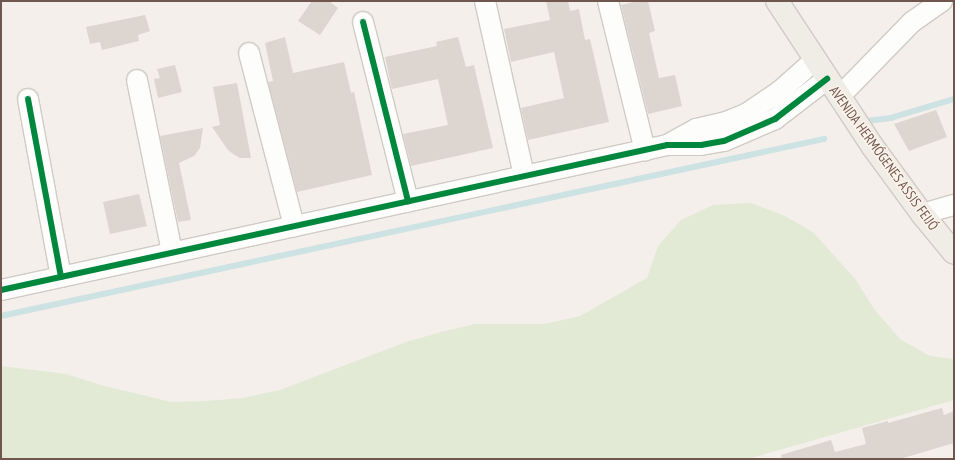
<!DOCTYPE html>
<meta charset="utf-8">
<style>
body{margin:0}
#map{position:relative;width:955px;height:460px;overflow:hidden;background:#f4efea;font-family:"PT Sans Narrow",sans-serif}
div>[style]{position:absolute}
.green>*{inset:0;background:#e2ead6}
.stream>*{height:5.5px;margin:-2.75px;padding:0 2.75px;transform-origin:2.75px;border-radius:2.75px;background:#cde2e3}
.building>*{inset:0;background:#ddd5d0}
.roads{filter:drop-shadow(1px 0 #d1cbc5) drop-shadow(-1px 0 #d1cbc5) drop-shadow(0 1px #d1cbc5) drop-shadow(0 -1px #d1cbc5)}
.minor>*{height:20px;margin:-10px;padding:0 10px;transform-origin:10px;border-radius:10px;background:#fdfdfc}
.major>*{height:22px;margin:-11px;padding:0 11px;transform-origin:11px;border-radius:11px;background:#f0ece6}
.cycleway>*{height:6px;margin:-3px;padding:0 3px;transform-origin:3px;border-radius:3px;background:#00873e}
span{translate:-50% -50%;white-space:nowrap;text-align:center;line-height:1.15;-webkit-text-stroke:3px #fcf4eb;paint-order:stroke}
.street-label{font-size:14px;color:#6f574e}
.frame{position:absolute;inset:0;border:2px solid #6f574e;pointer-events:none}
</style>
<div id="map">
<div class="green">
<div style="clip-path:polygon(751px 203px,783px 215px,813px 232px,856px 280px,874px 309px,901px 340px,930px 356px,954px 359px,954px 400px,748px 459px,1px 459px,1px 366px,66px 374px,101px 385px,171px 402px,205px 401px,243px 398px,280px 390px,406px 342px,441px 332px,475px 324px,545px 324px,580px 316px,647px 278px,658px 246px,681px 220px,713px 205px)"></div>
</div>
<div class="stream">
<div style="left:867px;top:121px;width:24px;rotate:-7deg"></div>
<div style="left:891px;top:118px;width:66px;rotate:-16.8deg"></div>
<div style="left:1px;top:316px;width:842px;rotate:-12.14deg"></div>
</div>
<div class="building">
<div style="clip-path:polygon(312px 1px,329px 1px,338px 8px,320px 35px,298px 21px)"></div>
<div style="clip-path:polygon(546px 1px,568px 1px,570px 11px,579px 9px,585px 40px,590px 39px,609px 122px,528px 140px,521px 108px,564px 98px,554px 52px,511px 62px,504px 29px,550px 20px)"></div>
<div style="clip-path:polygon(638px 1px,648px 1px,655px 31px,649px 33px,659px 78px,675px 75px,682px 106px,648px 114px,621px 5px)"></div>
<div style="clip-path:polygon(145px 15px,150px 31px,138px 35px,139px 41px,102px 50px,100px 42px,90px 44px,86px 27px)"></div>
<div style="clip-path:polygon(285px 37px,293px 73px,344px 62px,351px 93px,354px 92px,372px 175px,297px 192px,268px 82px,273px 81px,265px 43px)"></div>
<div style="clip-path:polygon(458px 37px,466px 67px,474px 65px,493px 148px,411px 166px,403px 134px,448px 125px,438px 79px,392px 89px,385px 57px,437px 46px,436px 42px)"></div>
<div style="clip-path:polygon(175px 65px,182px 92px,158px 98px,154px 79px,160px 78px,157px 69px)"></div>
<div style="clip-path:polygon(237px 83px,251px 158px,240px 158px,233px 154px,228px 150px,212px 127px,220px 125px,213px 87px)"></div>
<div style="clip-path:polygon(936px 110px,947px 137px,909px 151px,894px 124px)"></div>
<div style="clip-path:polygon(203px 128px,200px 148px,194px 156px,179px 163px,191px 220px,178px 222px,160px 136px)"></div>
<div style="clip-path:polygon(139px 194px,147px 226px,110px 234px,103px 202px)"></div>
<div style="clip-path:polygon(942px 408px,944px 415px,954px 411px,954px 443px,900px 459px,782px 459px,781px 455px,831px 440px,835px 452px,866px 444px,862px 428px,888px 421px,888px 423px)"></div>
</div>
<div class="roads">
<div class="minor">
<div style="left:485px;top:1px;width:179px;rotate:77.4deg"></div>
<div style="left:608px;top:1px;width:154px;rotate:76.1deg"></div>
<div style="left:363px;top:22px;width:185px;rotate:75.9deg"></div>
<div style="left:249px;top:53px;width:179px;rotate:75.4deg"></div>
<div style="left:137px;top:80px;width:176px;rotate:78.5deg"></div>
<div style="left:839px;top:97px;width:105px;rotate:-45.8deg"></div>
<div style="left:912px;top:22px;width:37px;rotate:-35deg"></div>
<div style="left:28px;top:99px;width:181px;rotate:79.5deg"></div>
<div style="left:669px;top:144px;width:31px;rotate:-29deg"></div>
<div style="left:696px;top:129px;width:31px;rotate:-13deg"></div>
<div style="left:726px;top:122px;width:22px;rotate:-22deg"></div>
<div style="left:746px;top:114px;width:41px;rotate:-34.1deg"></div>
<div style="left:780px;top:91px;width:47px;rotate:-41.5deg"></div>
<div style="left:922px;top:214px;width:33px;rotate:-16deg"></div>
<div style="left:1px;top:290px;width:682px;rotate:-12.28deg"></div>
<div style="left:667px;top:145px;width:34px"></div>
<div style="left:701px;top:145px;width:23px;rotate:-10deg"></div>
<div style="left:724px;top:141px;width:56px;rotate:-23.3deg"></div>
<div style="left:775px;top:119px;width:66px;rotate:-37.6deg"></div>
</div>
<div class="major">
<div style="left:777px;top:1px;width:175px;rotate:56.7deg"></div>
<div style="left:873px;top:147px;width:83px;rotate:53.8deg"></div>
<div style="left:922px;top:214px;width:50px;rotate:50.6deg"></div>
</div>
</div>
<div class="cycleway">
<div style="left:363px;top:22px;width:185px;rotate:75.9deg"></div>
<div style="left:28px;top:99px;width:181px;rotate:79.5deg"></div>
<div style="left:1px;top:290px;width:682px;rotate:-12.28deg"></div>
<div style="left:667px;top:145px;width:34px"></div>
<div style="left:701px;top:145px;width:23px;rotate:-10deg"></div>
<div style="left:724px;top:141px;width:56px;rotate:-23.3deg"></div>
<div style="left:775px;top:119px;width:66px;rotate:-37.6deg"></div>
</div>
<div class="street-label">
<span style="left:884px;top:158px;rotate:54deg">AVENIDA HERMÓGENES ASSIS FEIJÓ</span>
</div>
<div class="frame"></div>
</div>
